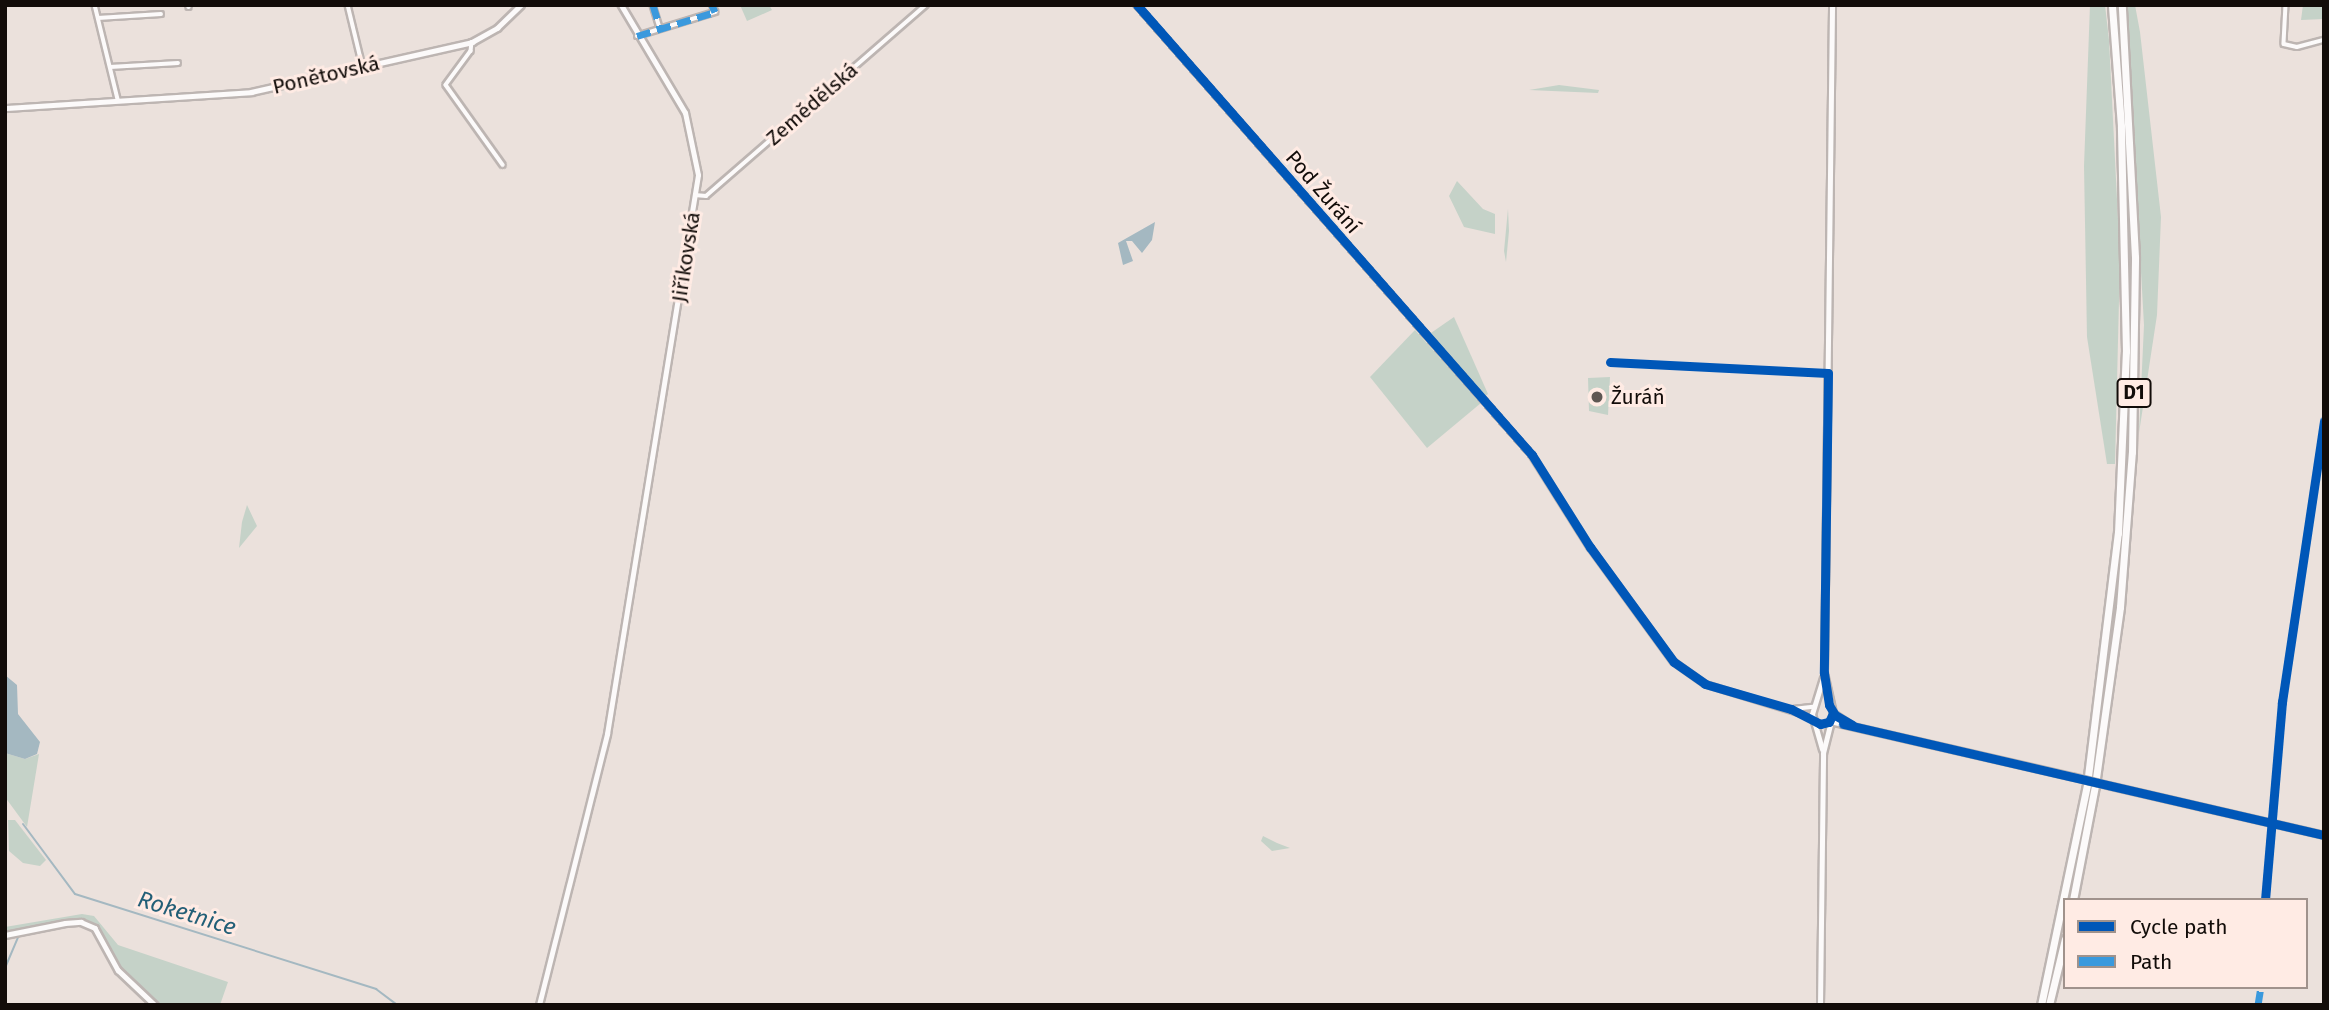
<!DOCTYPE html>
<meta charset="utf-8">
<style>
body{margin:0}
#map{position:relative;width:2329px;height:1010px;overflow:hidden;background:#ebe1dc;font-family:"Fira Sans",sans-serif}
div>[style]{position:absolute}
.green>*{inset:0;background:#c5d2c8}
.water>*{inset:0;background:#a4b8c1}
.stream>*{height:2px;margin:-1px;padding:0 1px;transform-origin:1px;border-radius:1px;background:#a4b8c1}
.roads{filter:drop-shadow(2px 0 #bdb5b2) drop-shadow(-2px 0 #bdb5b2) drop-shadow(0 2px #bdb5b2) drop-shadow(0 -2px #bdb5b2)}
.minor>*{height:3.5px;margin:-1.75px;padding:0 1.75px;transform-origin:1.75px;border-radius:1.75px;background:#fcfafa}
.tertiary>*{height:4.5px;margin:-2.25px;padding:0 2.25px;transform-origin:2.25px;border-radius:2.25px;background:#fcfafa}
.secondary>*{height:5px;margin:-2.5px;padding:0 2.5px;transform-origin:2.5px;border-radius:2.5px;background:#fcfafa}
.motorway>*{height:7px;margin:-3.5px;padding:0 3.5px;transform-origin:3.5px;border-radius:3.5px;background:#fcfafa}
.bridges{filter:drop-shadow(2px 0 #bdb5b2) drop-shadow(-2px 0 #bdb5b2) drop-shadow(0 2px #bdb5b2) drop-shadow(0 -2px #bdb5b2)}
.tertiary-bridge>*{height:4.5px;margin:-2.25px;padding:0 2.25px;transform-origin:2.25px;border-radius:2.25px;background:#fcfafa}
.quiet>*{height:7px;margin-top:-3.5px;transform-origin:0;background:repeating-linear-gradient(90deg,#3a99dd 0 14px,transparent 0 21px)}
.cycleway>*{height:9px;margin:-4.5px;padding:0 4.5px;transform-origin:4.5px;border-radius:4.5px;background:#0057b8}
.dots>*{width:19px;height:19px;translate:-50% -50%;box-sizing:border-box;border:4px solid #ffebe4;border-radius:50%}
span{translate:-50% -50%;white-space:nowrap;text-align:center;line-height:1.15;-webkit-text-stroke:6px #ffebe4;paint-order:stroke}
.shield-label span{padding:2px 5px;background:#ffebe4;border:2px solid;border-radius:5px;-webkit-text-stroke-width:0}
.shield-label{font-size:19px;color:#120c09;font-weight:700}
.street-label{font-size:21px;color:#120c09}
.poi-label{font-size:21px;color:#120c09}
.left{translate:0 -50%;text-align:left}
.water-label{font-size:23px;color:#235f77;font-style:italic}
.frame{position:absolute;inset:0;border:7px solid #120c09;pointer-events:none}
.legend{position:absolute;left:2063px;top:898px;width:245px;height:91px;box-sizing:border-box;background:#ffebe4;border:2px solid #a0928c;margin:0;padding:9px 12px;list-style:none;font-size:21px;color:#120c09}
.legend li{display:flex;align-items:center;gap:14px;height:35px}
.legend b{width:35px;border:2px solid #a0928c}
</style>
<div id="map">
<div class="green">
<div style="clip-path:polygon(740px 5px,769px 5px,772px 10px,747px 21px)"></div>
<div style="clip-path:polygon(2090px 5px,2105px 5px,2109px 40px,2120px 259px,2115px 464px,2107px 464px,2087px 337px,2084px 166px)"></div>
<div style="clip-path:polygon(2126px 5px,2135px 5px,2140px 32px,2161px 217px,2157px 315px,2139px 433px,2144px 325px)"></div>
<div style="clip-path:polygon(2303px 5px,2324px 6px,2324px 19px,2301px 20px)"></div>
<div style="clip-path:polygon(1559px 85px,1599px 90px,1598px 93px,1529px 90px)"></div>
<div style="clip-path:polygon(1457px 181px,1483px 209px,1495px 214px,1495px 234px,1464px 227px,1449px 196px)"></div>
<div style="clip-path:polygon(1508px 209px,1509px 231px,1506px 262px,1504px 251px)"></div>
<div style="clip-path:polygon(1454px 317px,1488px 394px,1483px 398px,1428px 335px)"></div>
<div style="clip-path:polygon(1415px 330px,1481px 403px,1427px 448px,1370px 377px)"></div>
<div style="clip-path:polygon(1610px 377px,1608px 415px,1589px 411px,1588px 378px)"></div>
<div style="clip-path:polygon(2324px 425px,2291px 673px,2285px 687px,2316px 462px)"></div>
<div style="clip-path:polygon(247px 505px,257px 526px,239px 548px,242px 522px)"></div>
<div style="clip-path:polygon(5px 753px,25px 759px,39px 754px,27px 827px,5px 797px)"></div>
<div style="clip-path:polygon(8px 820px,15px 820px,46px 860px,40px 866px,23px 863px,9px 851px)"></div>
<div style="clip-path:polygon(1263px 836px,1277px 843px,1290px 848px,1272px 851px,1261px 841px)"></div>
<div style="clip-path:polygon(82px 914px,94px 916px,118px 945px,228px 982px,220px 1005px,159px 1005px,121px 971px,102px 932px,87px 922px,72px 920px,5px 932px,5px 927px)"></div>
</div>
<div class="water">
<div style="clip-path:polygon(1155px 222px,1152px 240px,1142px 253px,1132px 241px,1126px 241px,1133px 261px,1123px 265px,1118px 243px)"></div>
<div style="clip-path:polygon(5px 675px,17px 685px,18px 714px,40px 742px,37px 754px,25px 759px,5px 753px)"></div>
</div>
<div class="stream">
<div style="left:23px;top:824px;width:87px;rotate:53.4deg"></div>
<div style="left:75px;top:894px;width:316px;rotate:17.5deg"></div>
<div style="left:376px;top:989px;width:26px;rotate:37deg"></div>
<div style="left:5px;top:968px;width:36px;rotate:-67deg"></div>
</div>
<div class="roads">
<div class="minor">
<div style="left:95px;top:5px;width:97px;rotate:76.3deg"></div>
<div style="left:189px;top:5px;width:2px;rotate:90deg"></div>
<div style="left:348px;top:5px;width:64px;rotate:76.4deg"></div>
<div style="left:653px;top:5px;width:24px;rotate:73deg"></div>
<div style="left:1137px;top:5px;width:599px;rotate:48.72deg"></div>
<div style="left:1532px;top:455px;width:109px;rotate:57.8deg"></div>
<div style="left:1590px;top:547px;width:142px;rotate:53.9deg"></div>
<div style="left:1674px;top:662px;width:38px;rotate:35deg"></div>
<div style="left:1705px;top:684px;width:112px;rotate:17.1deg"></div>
<div style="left:2286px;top:5px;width:39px;rotate:93deg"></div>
<div style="left:2284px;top:44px;width:13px;rotate:13deg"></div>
<div style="left:2297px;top:47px;width:28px;rotate:-15deg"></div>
<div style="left:98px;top:18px;width:63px;rotate:-3.6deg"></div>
<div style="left:637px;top:36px;width:82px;rotate:-17.1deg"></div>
<div style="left:715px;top:12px;width:8px;rotate:-113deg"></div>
<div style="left:472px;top:42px;width:9px;rotate:96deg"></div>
<div style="left:471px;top:51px;width:42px;rotate:126.3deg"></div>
<div style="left:446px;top:85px;width:98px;rotate:54.5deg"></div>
<div style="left:110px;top:67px;width:68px;rotate:-3.4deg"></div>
<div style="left:695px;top:195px;width:11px;rotate:5deg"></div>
<div style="left:706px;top:196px;width:291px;rotate:-41deg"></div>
<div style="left:1793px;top:709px;width:20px;rotate:-6deg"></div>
</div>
<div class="tertiary">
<div style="left:5px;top:108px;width:247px;rotate:-3.7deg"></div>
<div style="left:251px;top:92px;width:227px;rotate:-12.7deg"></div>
<div style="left:472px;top:42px;width:29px;rotate:-29deg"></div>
<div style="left:497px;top:28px;width:33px;rotate:-44deg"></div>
<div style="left:1833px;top:713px;width:22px;rotate:34deg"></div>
<div style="left:1830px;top:721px;width:247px;rotate:12.9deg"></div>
<div style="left:2112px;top:786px;width:218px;rotate:13deg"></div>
<div style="left:5px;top:935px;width:61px;rotate:-11.3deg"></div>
<div style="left:65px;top:923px;width:16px;rotate:-4deg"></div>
<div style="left:81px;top:922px;width:15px;rotate:23deg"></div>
<div style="left:95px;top:928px;width:48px;rotate:61.3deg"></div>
<div style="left:118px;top:970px;width:51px;rotate:43.4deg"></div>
<div style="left:539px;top:1005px;width:279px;rotate:-75.9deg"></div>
<div style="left:607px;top:734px;width:566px;rotate:-80.75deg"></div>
<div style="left:698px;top:175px;width:63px;rotate:-101.8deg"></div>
<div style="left:685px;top:113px;width:126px;rotate:-120.7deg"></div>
</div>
<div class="secondary">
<div style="left:1822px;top:749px;width:36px;rotate:-106deg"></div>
<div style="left:1812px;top:714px;width:37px;rotate:-73deg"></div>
<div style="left:1820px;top:1005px;width:252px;rotate:-89.3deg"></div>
<div style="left:1823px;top:753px;width:41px;rotate:-76deg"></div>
<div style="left:1833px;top:713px;width:41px;rotate:-102.7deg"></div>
<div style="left:1824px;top:673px;width:668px;rotate:-89.31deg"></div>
</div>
<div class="motorway">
<div style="left:2088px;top:776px;width:245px;rotate:-83deg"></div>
<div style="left:2118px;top:533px;width:182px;rotate:-87.5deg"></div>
<div style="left:2126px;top:351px;width:225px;rotate:-91.3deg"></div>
<div style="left:2121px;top:126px;width:121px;rotate:-94.3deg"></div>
<div style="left:2096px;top:778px;width:173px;rotate:-82deg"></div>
<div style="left:2120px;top:607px;width:155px;rotate:-85.6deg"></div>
<div style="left:2132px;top:452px;width:195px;rotate:-89.1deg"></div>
<div style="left:2135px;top:257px;width:252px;rotate:-93deg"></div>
<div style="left:2073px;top:900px;width:116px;rotate:-79.1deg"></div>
<div style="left:2041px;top:1005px;width:226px;rotate:-78.2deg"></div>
<div style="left:2049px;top:1005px;width:68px;rotate:-76.4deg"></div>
</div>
</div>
<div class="bridges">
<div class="tertiary-bridge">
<div style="left:2071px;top:776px;width:42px;rotate:13.7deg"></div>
</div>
</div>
<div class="quiet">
<div style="left:653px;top:5px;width:24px;rotate:73deg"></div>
<div style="left:637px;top:36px;width:82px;rotate:-17.1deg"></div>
<div style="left:715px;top:12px;width:8px;rotate:-113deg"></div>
<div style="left:2258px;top:1005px;width:18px;rotate:-81deg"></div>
</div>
<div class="cycleway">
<div style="left:1137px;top:5px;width:599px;rotate:48.72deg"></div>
<div style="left:1532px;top:455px;width:109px;rotate:57.8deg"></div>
<div style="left:1590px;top:547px;width:142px;rotate:53.9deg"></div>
<div style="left:1674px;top:662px;width:38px;rotate:35deg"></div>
<div style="left:1705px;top:684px;width:90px;rotate:16.2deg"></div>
<div style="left:1791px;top:709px;width:33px;rotate:27deg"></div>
<div style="left:1820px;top:724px;width:9px;rotate:-13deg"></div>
<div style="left:1829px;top:722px;width:10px;rotate:-66deg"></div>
<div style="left:1610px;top:362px;width:218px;rotate:2.9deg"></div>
<div style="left:1828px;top:373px;width:300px;rotate:90.8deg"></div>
<div style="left:1824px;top:673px;width:32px;rotate:81deg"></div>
<div style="left:1829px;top:705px;width:12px;rotate:59deg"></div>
<div style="left:1835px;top:715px;width:20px;rotate:30deg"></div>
<div style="left:1843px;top:724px;width:494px;rotate:13deg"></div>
<div style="left:2265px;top:900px;width:199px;rotate:-85.1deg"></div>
<div style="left:2282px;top:702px;width:284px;rotate:-81.5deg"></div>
</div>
<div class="dots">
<div style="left:1597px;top:397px;background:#5e5753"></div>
</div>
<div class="shield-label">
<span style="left:2134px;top:393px">D1</span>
</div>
<div class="street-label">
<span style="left:326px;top:75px;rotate:-13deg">Ponětovská</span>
<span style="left:812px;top:104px;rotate:-41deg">Zemědělská</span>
<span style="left:1323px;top:192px;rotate:49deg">Pod Žurání</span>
<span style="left:686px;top:257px;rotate:-81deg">Jiříkovská</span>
</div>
<div class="poi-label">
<span class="left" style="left:1611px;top:397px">Žuráň</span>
</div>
<div class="water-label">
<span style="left:187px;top:913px;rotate:17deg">Roketnice</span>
</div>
<div class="frame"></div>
<ul class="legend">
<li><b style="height:9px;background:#0057b8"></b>Cycle path</li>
<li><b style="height:9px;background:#3a99dd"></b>Path</li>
</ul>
</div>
